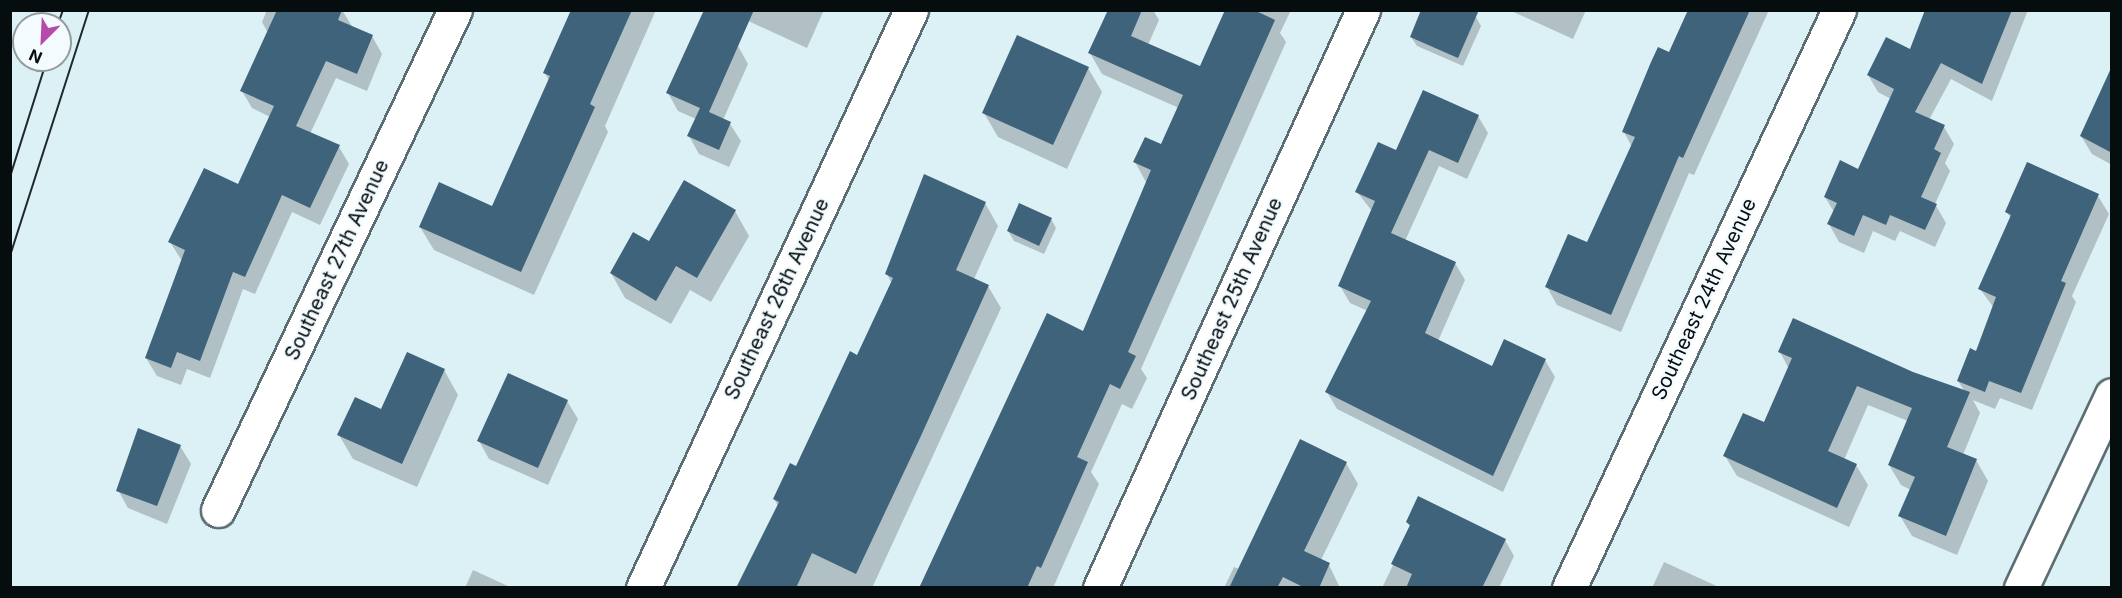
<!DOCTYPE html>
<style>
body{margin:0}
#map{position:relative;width:2122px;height:598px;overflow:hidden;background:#dcf1f6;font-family:Inter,sans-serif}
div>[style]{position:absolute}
.shadow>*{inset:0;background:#0003}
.building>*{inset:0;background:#3e637b}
.roads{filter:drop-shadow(2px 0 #5b6d72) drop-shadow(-2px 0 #5b6d72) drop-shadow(0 2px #5b6d72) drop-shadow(0 -2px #5b6d72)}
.minor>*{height:33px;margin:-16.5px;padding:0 16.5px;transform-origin:16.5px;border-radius:16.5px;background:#fff}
.tram>*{height:1.5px;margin:-0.75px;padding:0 0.75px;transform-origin:0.75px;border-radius:0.75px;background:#1f282a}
span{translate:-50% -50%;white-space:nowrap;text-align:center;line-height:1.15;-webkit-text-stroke:4.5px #f3fbfe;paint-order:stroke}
.street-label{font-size:20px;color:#060d0f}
.frame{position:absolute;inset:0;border:12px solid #060d0f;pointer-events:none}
.north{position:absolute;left:12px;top:12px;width:60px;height:60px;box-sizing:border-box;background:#f3fbfe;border:2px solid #949c9e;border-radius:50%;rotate:204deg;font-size:16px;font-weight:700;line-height:24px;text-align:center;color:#060d0f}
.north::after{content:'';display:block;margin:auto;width:21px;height:27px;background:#b54bac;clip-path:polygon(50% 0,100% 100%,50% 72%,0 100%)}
</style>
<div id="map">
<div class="shadow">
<div style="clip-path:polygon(267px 10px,342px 10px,353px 28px,372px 36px,382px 54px,367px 91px,336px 78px,310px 134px,339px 147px,349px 164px,320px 225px,292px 212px,255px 294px,243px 289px,210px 378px,187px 369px,181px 385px,157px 376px,146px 358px,182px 261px,170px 242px,239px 186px,270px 117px,252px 108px,242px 91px,268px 33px,262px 22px)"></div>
<div style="clip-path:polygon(573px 10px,656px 10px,605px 126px,608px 132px,534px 295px,434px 250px,420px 227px,493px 208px,549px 81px,545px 73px)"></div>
<div style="clip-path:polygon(739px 10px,824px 10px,807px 48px,744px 19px)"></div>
<div style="clip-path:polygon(1108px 10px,1153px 10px,1159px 20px,1148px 45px,1200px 68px,1228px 10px,1291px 10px,1280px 33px,1286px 42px,1141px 369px,1147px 378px,1132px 409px,1122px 404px,1091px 472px,1099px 484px,1053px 588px,921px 588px,1084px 333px,1147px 184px,1135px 162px,1162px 146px,1179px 108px,1102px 74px,1090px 53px)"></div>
<div style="clip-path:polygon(1509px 10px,1586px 10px,1573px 39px)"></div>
<div style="clip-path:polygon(1704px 10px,1769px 10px,1694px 175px,1689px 173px,1621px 332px,1557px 305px,1547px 287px,1588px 244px,1632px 147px,1624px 132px,1670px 54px)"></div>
<div style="clip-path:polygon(1927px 10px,2028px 10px,1992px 101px,1951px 79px,1929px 120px,1944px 127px,1954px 144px,1945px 163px,1950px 171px,1935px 204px,1946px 223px,1935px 247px,1900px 231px,1895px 241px,1873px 231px,1864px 253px,1839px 242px,1829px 224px,1834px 212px,1825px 197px,1859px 171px,1891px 99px,1878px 92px,1868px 75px,1910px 51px)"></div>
<div style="clip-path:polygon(1476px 17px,1481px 26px,1463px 66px,1417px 46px,1411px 37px)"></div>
<div style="clip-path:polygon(697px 28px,738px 46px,748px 64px,723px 120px,730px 124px,741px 141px,729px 167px,699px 154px,689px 136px,696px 119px,678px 111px,668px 93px)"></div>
<div style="clip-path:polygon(1088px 68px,1102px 92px,1067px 169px,998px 137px,984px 113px)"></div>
<div style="clip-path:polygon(1424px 92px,1478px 116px,1488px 133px,1467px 179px,1439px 166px,1405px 241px,1455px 263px,1465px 280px,1438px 341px,1493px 368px,1545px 360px,1555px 377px,1503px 492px,1337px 409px,1327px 392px,1368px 311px,1350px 303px,1340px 286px,1372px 211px,1357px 192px,1397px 152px)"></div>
<div style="clip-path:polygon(2112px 94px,2112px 165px,2092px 154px,2081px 136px)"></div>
<div style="clip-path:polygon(2028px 164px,2098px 196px,2109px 214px,2072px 296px,2076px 302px,2032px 410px,2000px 398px,1995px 409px,1973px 400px,1980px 413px,1963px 455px,1976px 460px,1988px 481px,1957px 555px,1912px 536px,1900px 516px,1911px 490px,1901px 485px,1889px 465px,1908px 421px,1868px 405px,1844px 460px,1856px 465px,1868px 485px,1849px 527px,1737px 476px,1725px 456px,1765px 424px,1789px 369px,1780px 352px,1912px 373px,1965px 392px,1958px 381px,1976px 353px,1994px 308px,1980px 289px,2011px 219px,2007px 212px)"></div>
<div style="clip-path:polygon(985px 203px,998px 226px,974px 279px,988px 286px,1001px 308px,872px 588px,738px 588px,778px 506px,774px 499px,797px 468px,858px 357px,892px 284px,887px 274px)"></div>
<div style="clip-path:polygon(735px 211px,749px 236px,711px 302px,690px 290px,671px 324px,625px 298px,611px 273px,650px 243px)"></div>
<div style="clip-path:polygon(1051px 219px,1056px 228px,1044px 254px,1014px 241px,1008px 231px)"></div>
<div style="clip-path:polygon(444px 370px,458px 395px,417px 487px,353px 459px,339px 435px)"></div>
<div style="clip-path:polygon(567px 401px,578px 419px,548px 485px,489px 459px,479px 441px)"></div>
<div style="clip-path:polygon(180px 446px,191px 464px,167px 524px,128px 508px,118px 490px)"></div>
<div style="clip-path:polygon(1346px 463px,1358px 484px,1321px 560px,1329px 565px,1340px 588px,1224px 588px,1234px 567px,1239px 569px)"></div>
<div style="clip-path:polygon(1418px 498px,1505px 540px,1514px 556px,1499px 588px,1382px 588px,1411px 528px,1407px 522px)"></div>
<div style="clip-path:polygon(1664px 562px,1721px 588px,1652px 588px)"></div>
<div style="clip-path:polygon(473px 570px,512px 588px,465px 588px)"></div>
</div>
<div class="building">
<div style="clip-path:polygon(277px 10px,342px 10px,338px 20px,373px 35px,357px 74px,326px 61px,296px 126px,340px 145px,310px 208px,282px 195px,245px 277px,233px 272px,200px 361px,177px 352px,171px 368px,145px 358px,185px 250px,168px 242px,204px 168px,238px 184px,274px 106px,240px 91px)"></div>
<div style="clip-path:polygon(571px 10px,632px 10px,590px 104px,595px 107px,521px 272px,419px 227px,439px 182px,492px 206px,550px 76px,543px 73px)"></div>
<div style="clip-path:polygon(704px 10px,754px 10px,709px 112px,731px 122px,719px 150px,687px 136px,700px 108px,666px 93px)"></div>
<div style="clip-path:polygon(1108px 10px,1142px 10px,1131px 36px,1200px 66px,1225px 10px,1254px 10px,1275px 20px,1128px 352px,1136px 356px,1120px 389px,1110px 384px,1077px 457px,1088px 462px,1041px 568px,1037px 566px,1027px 588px,919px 588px,1047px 313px,1083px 331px,1151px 170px,1133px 162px,1145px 137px,1161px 144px,1183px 95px,1088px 53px)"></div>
<div style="clip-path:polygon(1421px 10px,1479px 10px,1458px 58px,1410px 37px)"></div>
<div style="clip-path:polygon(1688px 10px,1750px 10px,1683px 158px,1679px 156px,1611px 315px,1545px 287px,1568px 234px,1587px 242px,1635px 137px,1622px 132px,1651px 62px,1658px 47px,1669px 52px)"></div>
<div style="clip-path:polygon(1925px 10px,2012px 10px,1982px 84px,1941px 63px,1915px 112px,1945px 125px,1934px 149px,1941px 153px,1921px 197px,1937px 204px,1925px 230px,1890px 215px,1886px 225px,1863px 215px,1854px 236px,1827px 224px,1837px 203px,1824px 197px,1840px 160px,1858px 169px,1894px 89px,1867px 75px,1886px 37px,1910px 49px)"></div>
<div style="clip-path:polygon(1017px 35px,1089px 67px,1053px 145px,982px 113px)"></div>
<div style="clip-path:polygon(2112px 66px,2112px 153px,2080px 136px)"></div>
<div style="clip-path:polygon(1423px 90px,1479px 115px,1458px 163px,1429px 150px,1391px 233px,1456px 262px,1425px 333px,1492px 366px,1504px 339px,1546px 359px,1493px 476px,1325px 392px,1371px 301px,1338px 286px,1375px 201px,1355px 192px,1378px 142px,1396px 150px)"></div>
<div style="clip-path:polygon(2027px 162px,2099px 194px,2061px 281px,2066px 283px,2021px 393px,1989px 381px,1985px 392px,1957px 381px,1970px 348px,1976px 351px,1996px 297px,1978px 289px,2011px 215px,2005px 212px)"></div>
<div style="clip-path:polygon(924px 174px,986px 202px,956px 270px,989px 285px,920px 438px,856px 574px,812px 553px,796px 588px,736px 588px,779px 502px,773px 499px,790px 463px,796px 466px,850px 351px,857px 355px,893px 278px,885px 274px)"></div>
<div style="clip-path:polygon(684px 180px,736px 210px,697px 278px,676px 266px,656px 301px,610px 273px,633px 232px,649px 241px)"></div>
<div style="clip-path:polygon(1019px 203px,1052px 218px,1039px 246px,1007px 231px)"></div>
<div style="clip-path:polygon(1793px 318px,1913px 372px,1970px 392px,1947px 447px,1977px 459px,1946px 536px,1898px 516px,1915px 477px,1888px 465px,1912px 408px,1857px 386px,1828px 451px,1857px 464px,1837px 508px,1723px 456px,1743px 413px,1764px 422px,1792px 358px,1778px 352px)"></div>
<div style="clip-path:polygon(407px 352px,445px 369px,402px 464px,337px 435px,355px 397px,381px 409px)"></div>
<div style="clip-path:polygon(508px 373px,568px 400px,538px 468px,477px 441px)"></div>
<div style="clip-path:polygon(138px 428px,181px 445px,157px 506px,116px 491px)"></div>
<div style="clip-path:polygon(1300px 439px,1347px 462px,1304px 551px,1330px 563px,1319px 588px,1305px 588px,1283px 577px,1277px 588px,1229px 588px)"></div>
<div style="clip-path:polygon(1418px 496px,1506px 539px,1482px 588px,1406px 588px,1412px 574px,1391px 564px,1410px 525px,1406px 522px)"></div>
</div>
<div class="roads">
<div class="minor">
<div style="left:218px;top:510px;width:553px;rotate:-64.64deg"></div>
<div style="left:643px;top:588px;width:637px;rotate:-65.12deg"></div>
<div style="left:1100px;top:588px;width:635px;rotate:-65.53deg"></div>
<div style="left:1569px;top:588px;width:638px;rotate:-64.96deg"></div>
<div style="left:2021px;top:588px;width:213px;rotate:-64.8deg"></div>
</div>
</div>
<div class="tram">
<div style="left:58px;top:24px;width:15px;rotate:-70deg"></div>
<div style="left:10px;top:177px;width:123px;rotate:-72.5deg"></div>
<div style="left:10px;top:256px;width:258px;rotate:-72.2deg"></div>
</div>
<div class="street-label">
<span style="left:337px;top:260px;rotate:-65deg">Southeast 27th Avenue</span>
<span style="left:777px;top:299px;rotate:-65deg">Southeast 26th Avenue</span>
<span style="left:1232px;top:299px;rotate:-66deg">Southeast 25th Avenue</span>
<span style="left:1704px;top:299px;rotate:-65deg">Southeast 24th Avenue</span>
</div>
<div class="frame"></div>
<div class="north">N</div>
</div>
